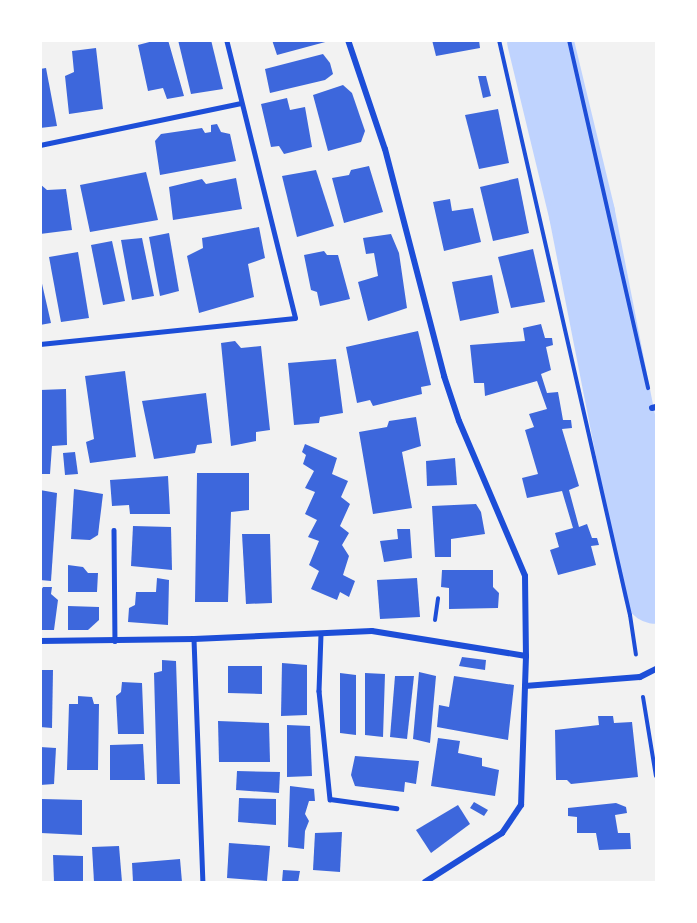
<!DOCTYPE html>
<style>
body{margin:0}
#map{position:relative;width:697px;height:923px;overflow:hidden;background:#f2f2f2;font-family:"Archivo Narrow",sans-serif}
div>[style]{position:absolute}
.river>*{height:66px;margin:-33px;padding:0 33px;transform-origin:33px;border-radius:33px;background:#bfd3fe}
.building>*{inset:0;background:#3d67dc}
.path>*{height:4px;margin:-2px;padding:0 2px;transform-origin:2px;border-radius:2px;background:#1d4ed8}
.service>*{height:4.5px;margin:-2.25px;padding:0 2.25px;transform-origin:2.25px;border-radius:2.25px;background:#1d4ed8}
.minor>*{height:6px;margin:-3px;padding:0 3px;transform-origin:3px;border-radius:3px;background:#1d4ed8}
span{translate:-50% -50%;white-space:nowrap;text-align:center;line-height:1.15;-webkit-text-stroke:4.5px #fff;paint-order:stroke}
.frame{position:absolute;inset:0;border:42px solid #fff;pointer-events:none}
</style>
<div id="map">
<div class="river">
<div style="left:540px;top:40px;width:179px;rotate:76.4deg"></div>
<div style="left:582px;top:214px;width:384px;rotate:78.9deg"></div>
</div>
<div class="building">
<div style="clip-path:polygon(157px 40px,168px 40px,184px 96px,167px 99px,163px 88px,148px 91px,138px 45px)"></div>
<div style="clip-path:polygon(178px 40px,211px 40px,223px 89px,191px 94px)"></div>
<div style="clip-path:polygon(272px 40px,329px 40px,329px 41px,277px 55px)"></div>
<div style="clip-path:polygon(432px 40px,479px 40px,480px 48px,436px 56px)"></div>
<div style="clip-path:polygon(96px 48px,103px 109px,69px 114px,65px 76px,74px 72px,72px 51px)"></div>
<div style="clip-path:polygon(323px 54px,330px 63px,333px 74px,325px 80px,270px 93px,265px 69px)"></div>
<div style="clip-path:polygon(46px 68px,57px 126px,40px 128px,40px 69px)"></div>
<div style="clip-path:polygon(478px 76px,486px 76px,491px 96px,483px 98px)"></div>
<div style="clip-path:polygon(343px 85px,352px 93px,365px 131px,361px 142px,328px 151px,313px 95px)"></div>
<div style="clip-path:polygon(287px 98px,290px 110px,305px 107px,312px 147px,284px 154px,279px 146px,271px 147px,261px 104px)"></div>
<div style="clip-path:polygon(498px 109px,509px 163px,479px 169px,465px 115px)"></div>
<div style="clip-path:polygon(217px 124px,221px 132px,230px 134px,236px 161px,160px 175px,155px 141px,161px 134px,202px 128px,205px 133px,211px 132px,211px 125px)"></div>
<div style="clip-path:polygon(369px 166px,383px 212px,344px 223px,332px 178px,349px 175px,351px 170px)"></div>
<div style="clip-path:polygon(316px 170px,334px 226px,297px 237px,282px 176px)"></div>
<div style="clip-path:polygon(146px 172px,158px 220px,90px 232px,80px 185px)"></div>
<div style="clip-path:polygon(236px 178px,242px 209px,173px 220px,169px 187px,202px 179px,206px 184px)"></div>
<div style="clip-path:polygon(518px 178px,529px 233px,493px 241px,480px 187px)"></div>
<div style="clip-path:polygon(40px 184px,47px 190px,66px 189px,72px 230px,40px 234px)"></div>
<div style="clip-path:polygon(450px 199px,452px 211px,473px 208px,481px 242px,444px 251px,433px 202px)"></div>
<div style="clip-path:polygon(259px 227px,265px 258px,248px 264px,254px 297px,199px 313px,187px 256px,203px 248px,202px 238px)"></div>
<div style="clip-path:polygon(169px 233px,179px 291px,160px 296px,149px 237px)"></div>
<div style="clip-path:polygon(391px 234px,399px 253px,407px 308px,368px 321px,358px 282px,378px 276px,374px 253px,366px 254px,363px 238px)"></div>
<div style="clip-path:polygon(142px 238px,154px 296px,132px 300px,121px 240px)"></div>
<div style="clip-path:polygon(112px 241px,125px 301px,103px 305px,91px 245px)"></div>
<div style="clip-path:polygon(533px 249px,545px 302px,511px 308px,498px 257px)"></div>
<div style="clip-path:polygon(324px 251px,327px 255px,338px 255px,350px 299px,320px 306px,317px 292px,311px 290px,304px 255px)"></div>
<div style="clip-path:polygon(78px 252px,89px 318px,61px 322px,49px 257px)"></div>
<div style="clip-path:polygon(40px 275px,51px 323px,40px 325px)"></div>
<div style="clip-path:polygon(492px 275px,499px 313px,460px 321px,452px 282px)"></div>
<div style="clip-path:polygon(541px 324px,545px 338px,552px 338px,553px 345px,546px 347px,551px 370px,541px 374px,547px 393px,558px 392px,563px 420px,571px 420px,572px 428px,562px 429px,579px 486px,569px 490px,579px 527px,587px 524px,592px 538px,597px 538px,599px 545px,591px 546px,596px 565px,558px 575px,550px 550px,559px 547px,555px 533px,573px 528px,562px 491px,527px 498px,522px 478px,538px 474px,525px 430px,534px 427px,529px 414px,547px 409px,537px 381px,485px 396px,484px 383px,474px 383px,470px 345px,525px 341px,523px 328px)"></div>
<div style="clip-path:polygon(418px 331px,431px 385px,421px 387px,422px 394px,373px 406px,370px 400px,357px 403px,346px 347px)"></div>
<div style="clip-path:polygon(235px 341px,241px 348px,261px 346px,270px 430px,256px 432px,256px 441px,231px 446px,221px 343px)"></div>
<div style="clip-path:polygon(336px 359px,343px 413px,320px 417px,319px 423px,294px 425px,288px 363px)"></div>
<div style="clip-path:polygon(125px 371px,136px 457px,90px 463px,86px 442px,94px 439px,85px 376px)"></div>
<div style="clip-path:polygon(66px 389px,67px 445px,52px 446px,50px 474px,40px 474px,40px 390px)"></div>
<div style="clip-path:polygon(206px 393px,212px 443px,197px 445px,195px 453px,154px 459px,142px 401px)"></div>
<div style="clip-path:polygon(416px 417px,421px 446px,402px 452px,412px 508px,373px 514px,359px 432px,387px 427px,389px 421px)"></div>
<div style="clip-path:polygon(305px 444px,337px 458px,332px 474px,348px 481px,341px 497px,350px 504px,340px 526px,349px 533px,342px 545px,349px 556px,343px 575px,355px 581px,349px 597px,340px 592px,337px 600px,311px 589px,319px 571px,309px 565px,319px 541px,308px 537px,317px 520px,305px 514px,315px 492px,305px 488px,314px 471px,303px 464px,306px 455px,302px 452px)"></div>
<div style="clip-path:polygon(75px 452px,78px 474px,65px 475px,63px 453px)"></div>
<div style="clip-path:polygon(455px 458px,457px 485px,427px 486px,426px 461px)"></div>
<div style="clip-path:polygon(197px 473px,249px 473px,249px 510px,231px 512px,228px 602px,195px 602px)"></div>
<div style="clip-path:polygon(168px 476px,170px 514px,130px 514px,129px 505px,112px 506px,110px 480px)"></div>
<div style="clip-path:polygon(74px 489px,103px 494px,98px 535px,90px 540px,71px 539px)"></div>
<div style="clip-path:polygon(40px 490px,57px 493px,51px 581px,40px 580px)"></div>
<div style="clip-path:polygon(476px 504px,481px 512px,485px 534px,451px 539px,451px 557px,435px 557px,432px 506px)"></div>
<div style="clip-path:polygon(133px 526px,171px 527px,172px 570px,131px 566px)"></div>
<div style="clip-path:polygon(397px 529px,410px 529px,412px 558px,384px 562px,380px 541px,398px 539px)"></div>
<div style="clip-path:polygon(242px 534px,270px 534px,272px 603px,246px 604px)"></div>
<div style="clip-path:polygon(68px 565px,83px 567px,88px 573px,98px 573px,97px 592px,68px 592px)"></div>
<div style="clip-path:polygon(442px 570px,493px 570px,493px 587px,499px 593px,498px 608px,449px 609px,449px 588px,441px 587px)"></div>
<div style="clip-path:polygon(157px 578px,169px 580px,168px 625px,128px 622px,129px 608px,135px 605px,136px 592px,156px 592px)"></div>
<div style="clip-path:polygon(417px 578px,420px 617px,380px 619px,377px 580px)"></div>
<div style="clip-path:polygon(43px 587px,52px 587px,51px 594px,58px 600px,54px 630px,40px 630px,40px 592px)"></div>
<div style="clip-path:polygon(68px 606px,99px 607px,99px 620px,88px 630px,68px 630px)"></div>
<div style="clip-path:polygon(462px 657px,486px 660px,485px 670px,459px 666px)"></div>
<div style="clip-path:polygon(162px 660px,176px 661px,180px 784px,157px 784px,154px 673px,162px 671px)"></div>
<div style="clip-path:polygon(282px 663px,307px 665px,307px 715px,281px 716px)"></div>
<div style="clip-path:polygon(228px 666px,262px 666px,262px 694px,228px 693px)"></div>
<div style="clip-path:polygon(40px 670px,53px 670px,52px 728px,40px 727px)"></div>
<div style="clip-path:polygon(419px 672px,436px 676px,430px 743px,413px 739px)"></div>
<div style="clip-path:polygon(340px 673px,356px 675px,356px 735px,340px 733px)"></div>
<div style="clip-path:polygon(365px 673px,385px 674px,383px 737px,365px 735px)"></div>
<div style="clip-path:polygon(395px 676px,414px 676px,407px 739px,390px 737px)"></div>
<div style="clip-path:polygon(454px 676px,514px 685px,508px 740px,437px 727px,439px 705px,449px 707px)"></div>
<div style="clip-path:polygon(122px 682px,142px 683px,144px 734px,118px 734px,116px 696px,121px 692px)"></div>
<div style="clip-path:polygon(78px 696px,92px 697px,94px 704px,99px 704px,98px 770px,67px 770px,69px 704px,78px 704px)"></div>
<div style="clip-path:polygon(598px 716px,613px 716px,614px 723px,632px 722px,638px 777px,571px 784px,567px 780px,556px 780px,555px 730px,599px 725px)"></div>
<div style="clip-path:polygon(218px 721px,269px 723px,270px 762px,219px 762px)"></div>
<div style="clip-path:polygon(287px 725px,310px 726px,312px 776px,287px 777px)"></div>
<div style="clip-path:polygon(438px 738px,460px 741px,458px 753px,482px 758px,482px 766px,499px 770px,495px 796px,431px 786px)"></div>
<div style="clip-path:polygon(143px 744px,145px 780px,110px 780px,110px 745px)"></div>
<div style="clip-path:polygon(40px 747px,56px 748px,54px 784px,40px 785px)"></div>
<div style="clip-path:polygon(355px 756px,419px 761px,416px 784px,405px 782px,404px 792px,355px 786px,351px 775px)"></div>
<div style="clip-path:polygon(237px 771px,280px 772px,279px 793px,236px 790px)"></div>
<div style="clip-path:polygon(290px 786px,314px 789px,315px 801px,309px 801px,305px 814px,309px 821px,305px 831px,304px 849px,288px 847px)"></div>
<div style="clip-path:polygon(239px 798px,276px 799px,276px 825px,238px 822px)"></div>
<div style="clip-path:polygon(42px 799px,82px 800px,82px 835px,41px 833px)"></div>
<div style="clip-path:polygon(474px 802px,488px 810px,484px 816px,470px 808px)"></div>
<div style="clip-path:polygon(616px 803px,626px 807px,627px 813px,615px 815px,618px 833px,630px 833px,631px 849px,599px 850px,596px 833px,577px 833px,577px 817px,568px 816px,568px 808px)"></div>
<div style="clip-path:polygon(458px 805px,470px 824px,431px 853px,416px 830px)"></div>
<div style="clip-path:polygon(342px 832px,340px 872px,313px 870px,315px 833px)"></div>
<div style="clip-path:polygon(229px 843px,270px 846px,267px 881px,227px 878px)"></div>
<div style="clip-path:polygon(119px 846px,122px 882px,94px 882px,92px 847px)"></div>
<div style="clip-path:polygon(53px 855px,83px 856px,83px 882px,54px 882px)"></div>
<div style="clip-path:polygon(180px 859px,182px 882px,133px 882px,132px 863px)"></div>
<div style="clip-path:polygon(283px 870px,300px 871px,298px 882px,282px 882px)"></div>
</div>
<div class="path">
<div style="left:499px;top:40px;width:590px;rotate:77.17deg"></div>
<div style="left:630px;top:615px;width:40px;rotate:81.5deg"></div>
<div style="left:569px;top:40px;width:357px;rotate:77.2deg"></div>
<div style="left:435px;top:620px;width:22px;rotate:-82deg"></div>
<div style="left:643px;top:697px;width:80px;rotate:80.7deg"></div>
</div>
<div class="service">
<div style="left:40px;top:145px;width:205px;rotate:-11.8deg"></div>
<div style="left:40px;top:344px;width:256px;rotate:-5.8deg"></div>
<div style="left:295px;top:318px;width:286px;rotate:-103.9deg"></div>
<div style="left:114px;top:530px;width:111px;rotate:89.5deg"></div>
<div style="left:321px;top:634px;width:57px;rotate:92deg"></div>
<div style="left:319px;top:691px;width:109px;rotate:84.2deg"></div>
<div style="left:330px;top:799px;width:67px;rotate:7.8deg"></div>
<div style="left:194px;top:639px;width:243px;rotate:87.9deg"></div>
</div>
<div class="minor">
<div style="left:348px;top:40px;width:115px;rotate:71.3deg"></div>
<div style="left:385px;top:149px;width:235px;rotate:75.4deg"></div>
<div style="left:444px;top:376px;width:47px;rotate:71.6deg"></div>
<div style="left:459px;top:421px;width:168px;rotate:66.9deg"></div>
<div style="left:525px;top:576px;width:80px;rotate:89.3deg"></div>
<div style="left:526px;top:656px;width:149px;rotate:91.9deg"></div>
<div style="left:521px;top:805px;width:34px;rotate:124deg"></div>
<div style="left:502px;top:833px;width:91px;rotate:147.5deg"></div>
<div style="left:652px;top:408px;width:4px;rotate:-14deg"></div>
<div style="left:40px;top:641px;width:154px;rotate:-0.7deg"></div>
<div style="left:194px;top:639px;width:178px;rotate:-2.6deg"></div>
<div style="left:372px;top:631px;width:156px;rotate:9.2deg"></div>
<div style="left:525px;top:686px;width:115px;rotate:-4.5deg"></div>
<div style="left:640px;top:677px;width:18px;rotate:-27deg"></div>
</div>
<div class="frame"></div>
</div>
